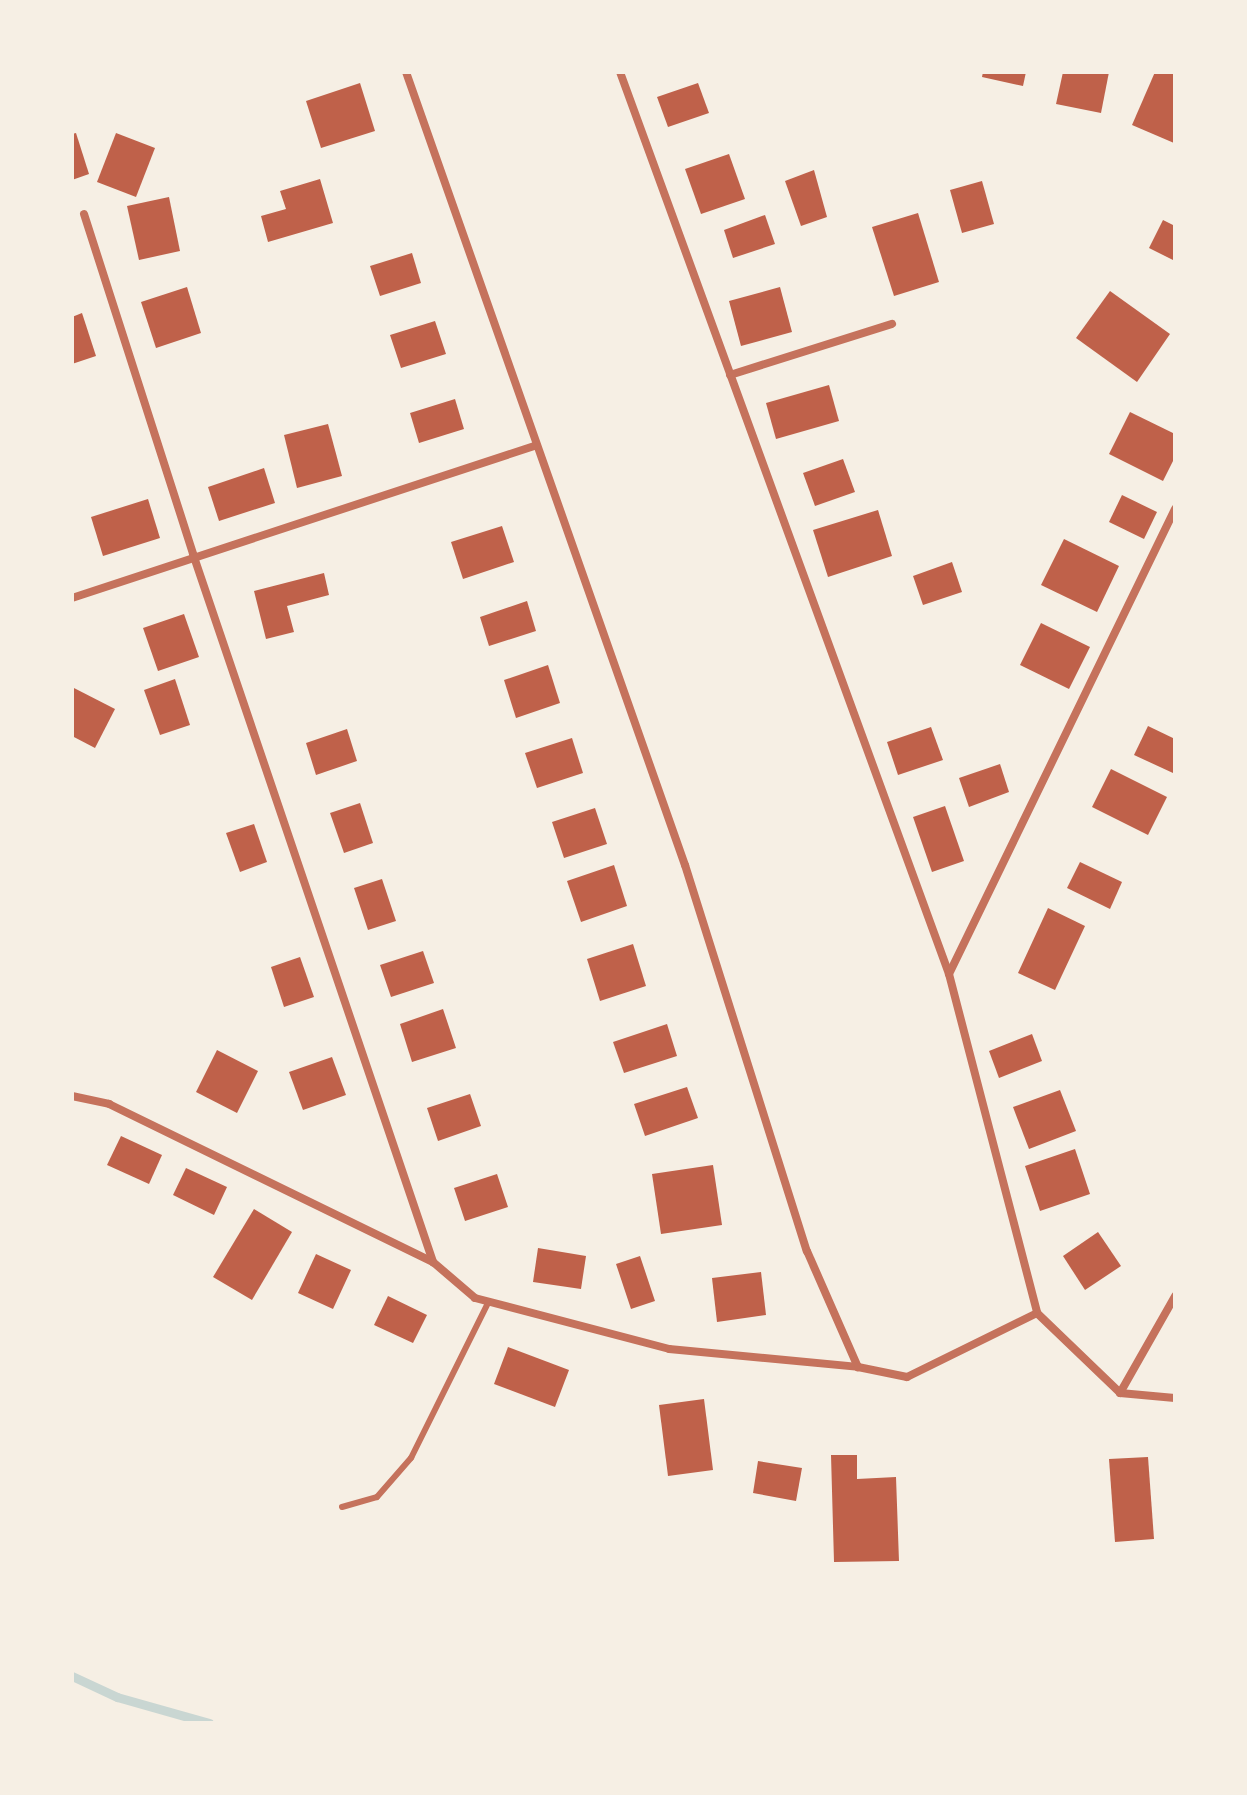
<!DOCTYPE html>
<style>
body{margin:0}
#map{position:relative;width:1247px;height:1795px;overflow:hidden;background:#f6efe4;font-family:"Libre Baskerville",serif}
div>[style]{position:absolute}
.stream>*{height:9px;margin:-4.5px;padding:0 4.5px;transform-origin:4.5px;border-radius:4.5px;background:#c9d6d2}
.building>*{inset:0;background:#bf614a}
.service>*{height:6px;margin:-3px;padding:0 3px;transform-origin:3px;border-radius:3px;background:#c5725c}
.minor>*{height:8px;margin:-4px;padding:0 4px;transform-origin:4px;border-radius:4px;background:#c5725c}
span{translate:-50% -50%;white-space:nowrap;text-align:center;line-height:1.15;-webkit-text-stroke:7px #f6efe4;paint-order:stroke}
.frame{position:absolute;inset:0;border:74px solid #f6efe4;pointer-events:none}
</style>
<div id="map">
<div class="stream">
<div style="left:72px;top:1676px;width:50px;rotate:25deg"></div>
<div style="left:117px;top:1697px;width:96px;rotate:15.8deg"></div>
</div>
<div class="building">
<div style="clip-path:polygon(983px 72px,1026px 72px,1023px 86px,982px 77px)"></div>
<div style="clip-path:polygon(1063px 72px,1109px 72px,1101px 113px,1056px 104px)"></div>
<div style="clip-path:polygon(1155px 72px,1175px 72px,1174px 143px,1132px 125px)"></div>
<div style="clip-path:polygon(360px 83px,375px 131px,321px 148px,306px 101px)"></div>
<div style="clip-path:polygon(698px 83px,709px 113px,668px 127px,657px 97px)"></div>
<div style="clip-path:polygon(76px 133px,89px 174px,72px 180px,72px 134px)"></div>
<div style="clip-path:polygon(116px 133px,155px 148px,136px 197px,97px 182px)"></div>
<div style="clip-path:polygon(729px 154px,745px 199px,701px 214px,685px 169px)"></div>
<div style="clip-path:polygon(814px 170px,827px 217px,801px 226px,785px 181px)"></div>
<div style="clip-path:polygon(320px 179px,333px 223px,268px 242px,261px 216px,286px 209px,280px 191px)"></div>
<div style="clip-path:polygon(982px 181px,994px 224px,962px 233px,950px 190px)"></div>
<div style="clip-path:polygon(169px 197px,180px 251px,139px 260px,127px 206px)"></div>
<div style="clip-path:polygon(918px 213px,939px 282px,894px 296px,872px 227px)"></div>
<div style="clip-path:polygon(765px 215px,775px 244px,733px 258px,724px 230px)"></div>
<div style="clip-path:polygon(1163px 220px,1175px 226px,1175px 261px,1149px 248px)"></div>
<div style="clip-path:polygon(412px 253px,421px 283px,380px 296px,370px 266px)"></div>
<div style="clip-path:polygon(187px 287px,201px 333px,156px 348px,141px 302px)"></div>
<div style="clip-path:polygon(780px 287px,792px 332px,741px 346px,729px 301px)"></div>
<div style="clip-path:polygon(1110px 291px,1170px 334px,1137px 382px,1076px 338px)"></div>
<div style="clip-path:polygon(82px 313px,96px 356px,72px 364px,72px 317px)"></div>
<div style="clip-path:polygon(435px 321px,446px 354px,401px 368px,390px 335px)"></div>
<div style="clip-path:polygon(829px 385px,839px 421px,776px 439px,766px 403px)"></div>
<div style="clip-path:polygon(455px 399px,464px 429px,419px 443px,410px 413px)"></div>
<div style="clip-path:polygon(1130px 412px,1175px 434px,1175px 457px,1163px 481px,1109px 454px)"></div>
<div style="clip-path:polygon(328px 424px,342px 476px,297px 488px,284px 435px)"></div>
<div style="clip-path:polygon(843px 459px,855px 492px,815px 506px,803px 473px)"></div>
<div style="clip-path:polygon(264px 468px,275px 503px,219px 521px,208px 487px)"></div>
<div style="clip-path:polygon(1122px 495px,1157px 512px,1144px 539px,1109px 522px)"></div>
<div style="clip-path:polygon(148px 499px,160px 538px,103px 556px,91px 517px)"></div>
<div style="clip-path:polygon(878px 510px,892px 556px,828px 577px,813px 530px)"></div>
<div style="clip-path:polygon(502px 526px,514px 562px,463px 579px,451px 542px)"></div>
<div style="clip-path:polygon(1064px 539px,1119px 566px,1097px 612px,1041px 585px)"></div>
<div style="clip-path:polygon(952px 562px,962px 592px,923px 605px,913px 576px)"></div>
<div style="clip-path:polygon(324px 573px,329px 595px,287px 606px,294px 632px,266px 639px,254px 591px)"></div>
<div style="clip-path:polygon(527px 601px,536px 631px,489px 646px,480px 617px)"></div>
<div style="clip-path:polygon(184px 614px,199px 657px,158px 671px,143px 628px)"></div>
<div style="clip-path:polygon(1041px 623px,1090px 647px,1069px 689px,1020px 665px)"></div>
<div style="clip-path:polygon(548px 665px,560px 703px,516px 718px,504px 680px)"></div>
<div style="clip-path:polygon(175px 679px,190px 725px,160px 735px,144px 690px)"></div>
<div style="clip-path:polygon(72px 687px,115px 709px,95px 748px,72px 736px)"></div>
<div style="clip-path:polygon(1148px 726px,1175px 739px,1173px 773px,1134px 755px)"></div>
<div style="clip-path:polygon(931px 727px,943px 760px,898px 775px,887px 742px)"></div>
<div style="clip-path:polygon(347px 729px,357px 761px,316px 775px,306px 743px)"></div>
<div style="clip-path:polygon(572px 738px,583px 773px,537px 788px,525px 753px)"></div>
<div style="clip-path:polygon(1000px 764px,1009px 792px,969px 807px,959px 778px)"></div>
<div style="clip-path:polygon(1111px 769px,1167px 797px,1148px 835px,1092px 807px)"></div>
<div style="clip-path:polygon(360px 803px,373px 843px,344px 853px,330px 813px)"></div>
<div style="clip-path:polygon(945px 806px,964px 861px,932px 872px,913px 817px)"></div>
<div style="clip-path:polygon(595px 808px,607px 844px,564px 858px,552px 822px)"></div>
<div style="clip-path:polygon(254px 824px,267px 862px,240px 872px,226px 833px)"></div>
<div style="clip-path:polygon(1080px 862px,1122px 882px,1110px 909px,1067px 888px)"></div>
<div style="clip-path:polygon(614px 865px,627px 906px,581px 922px,567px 881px)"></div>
<div style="clip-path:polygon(382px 879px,396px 921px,368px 930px,354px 888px)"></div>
<div style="clip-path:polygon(1048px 908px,1085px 926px,1055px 990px,1018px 973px)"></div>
<div style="clip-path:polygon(633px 944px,646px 986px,600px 1001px,587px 959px)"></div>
<div style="clip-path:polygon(423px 951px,434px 983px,391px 997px,380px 965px)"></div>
<div style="clip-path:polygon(300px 957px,314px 997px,284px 1007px,271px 967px)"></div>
<div style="clip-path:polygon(443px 1009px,456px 1048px,412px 1062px,400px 1024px)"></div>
<div style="clip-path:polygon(667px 1024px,677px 1056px,624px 1073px,613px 1042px)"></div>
<div style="clip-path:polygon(1032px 1034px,1042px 1061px,999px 1078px,989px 1051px)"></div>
<div style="clip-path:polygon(217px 1050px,258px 1071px,237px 1113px,196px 1092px)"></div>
<div style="clip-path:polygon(332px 1057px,346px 1095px,303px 1110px,289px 1072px)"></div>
<div style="clip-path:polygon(687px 1087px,698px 1118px,645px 1136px,634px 1104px)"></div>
<div style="clip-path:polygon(1060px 1090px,1076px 1131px,1029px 1149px,1013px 1107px)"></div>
<div style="clip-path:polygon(470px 1094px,481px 1126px,438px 1141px,427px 1108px)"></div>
<div style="clip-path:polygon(121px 1136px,162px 1155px,149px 1184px,107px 1165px)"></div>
<div style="clip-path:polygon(1075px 1149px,1090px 1194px,1040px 1211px,1025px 1166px)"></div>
<div style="clip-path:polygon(713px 1165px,722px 1225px,661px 1234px,652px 1174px)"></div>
<div style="clip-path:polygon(186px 1168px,227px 1187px,214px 1215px,173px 1195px)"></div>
<div style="clip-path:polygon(497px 1174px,508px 1207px,465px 1221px,454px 1188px)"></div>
<div style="clip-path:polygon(254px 1209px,292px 1232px,252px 1300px,213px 1277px)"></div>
<div style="clip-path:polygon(1098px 1232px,1121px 1266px,1085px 1290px,1063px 1256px)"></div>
<div style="clip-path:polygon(538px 1248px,586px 1256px,581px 1289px,533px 1282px)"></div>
<div style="clip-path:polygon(316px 1254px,351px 1270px,333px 1309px,298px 1293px)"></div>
<div style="clip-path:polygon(640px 1256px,655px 1301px,631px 1309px,616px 1264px)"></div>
<div style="clip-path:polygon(761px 1272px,766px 1315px,717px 1322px,712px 1278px)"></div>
<div style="clip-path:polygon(388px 1296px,427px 1315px,413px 1343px,374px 1325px)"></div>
<div style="clip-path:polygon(508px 1347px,569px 1370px,555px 1407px,494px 1384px)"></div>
<div style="clip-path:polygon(704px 1399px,713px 1470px,668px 1476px,659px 1405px)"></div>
<div style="clip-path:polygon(831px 1455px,857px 1455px,857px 1479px,896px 1477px,899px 1561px,834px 1562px)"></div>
<div style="clip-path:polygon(1148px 1457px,1154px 1539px,1115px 1542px,1109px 1459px)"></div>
<div style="clip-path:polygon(758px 1461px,802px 1468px,796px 1501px,753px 1493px)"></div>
</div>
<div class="service">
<div style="left:342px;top:1507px;width:36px;rotate:-16deg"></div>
<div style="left:377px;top:1497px;width:52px;rotate:-48.9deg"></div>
<div style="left:411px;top:1458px;width:173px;rotate:-63.6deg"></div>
</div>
<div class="minor">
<div style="left:406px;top:72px;width:841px;rotate:70.62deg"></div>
<div style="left:685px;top:865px;width:405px;rotate:72.5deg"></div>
<div style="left:807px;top:1251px;width:127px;rotate:66.3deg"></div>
<div style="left:620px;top:72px;width:960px;rotate:69.96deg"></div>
<div style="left:949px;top:974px;width:350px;rotate:75.4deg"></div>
<div style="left:84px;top:214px;width:357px;rotate:72.2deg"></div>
<div style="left:193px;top:554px;width:748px;rotate:71.27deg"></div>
<div style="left:730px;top:375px;width:170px;rotate:-17.5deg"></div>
<div style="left:72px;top:598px;width:489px;rotate:-18.2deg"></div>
<div style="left:949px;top:974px;width:517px;rotate:-64.08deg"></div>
<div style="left:72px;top:1096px;width:38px;rotate:12deg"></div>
<div style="left:109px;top:1104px;width:360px;rotate:26deg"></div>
<div style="left:433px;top:1262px;width:55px;rotate:40.6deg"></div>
<div style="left:475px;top:1298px;width:201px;rotate:14.7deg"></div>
<div style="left:669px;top:1349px;width:190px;rotate:5.4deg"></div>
<div style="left:858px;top:1367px;width:50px;rotate:11.5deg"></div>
<div style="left:907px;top:1377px;width:145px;rotate:-26.2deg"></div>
<div style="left:1037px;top:1313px;width:115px;rotate:43.9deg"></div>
<div style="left:1120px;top:1393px;width:55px;rotate:5.2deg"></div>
<div style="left:1120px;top:1393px;width:112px;rotate:-60.4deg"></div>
</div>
<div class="frame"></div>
</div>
